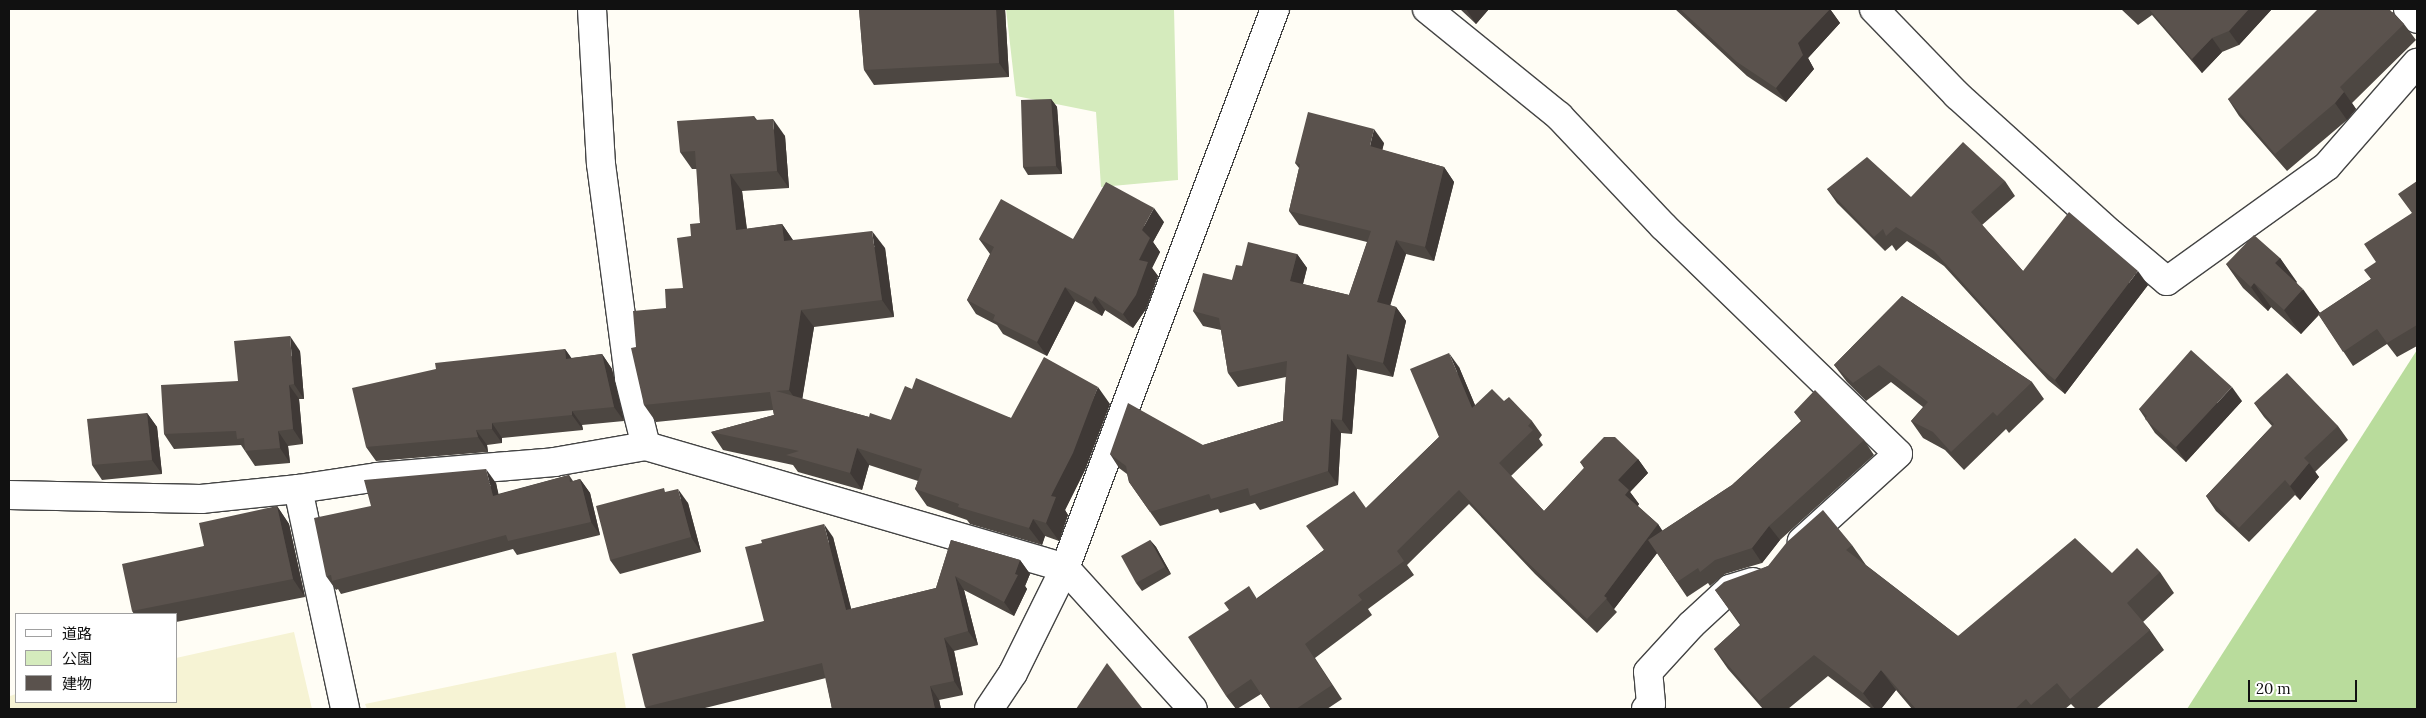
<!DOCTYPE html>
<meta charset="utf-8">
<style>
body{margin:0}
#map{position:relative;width:2426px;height:718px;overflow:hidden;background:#fffdf5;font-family:Lora,"Noto Sans JP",serif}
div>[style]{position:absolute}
.farmland>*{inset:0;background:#f6f3d4}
.green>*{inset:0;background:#d5ebbd}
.forest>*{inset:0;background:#b9dc9c}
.roads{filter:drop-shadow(1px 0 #444) drop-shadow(-1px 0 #444) drop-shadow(0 1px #444) drop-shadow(0 -1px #444)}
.minor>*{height:28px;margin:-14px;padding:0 14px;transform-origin:14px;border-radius:14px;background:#fff}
.wall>*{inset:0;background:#4d4742}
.shaded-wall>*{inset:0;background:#3f3936}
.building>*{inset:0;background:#5a524d}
span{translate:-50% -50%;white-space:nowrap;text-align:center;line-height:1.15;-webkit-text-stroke:5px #fff;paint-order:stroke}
.frame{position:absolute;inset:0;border:10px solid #111;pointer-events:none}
.legend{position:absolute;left:15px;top:613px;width:162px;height:90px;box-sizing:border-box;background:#fff;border:1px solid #a0a0a0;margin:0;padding:6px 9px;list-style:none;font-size:15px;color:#111}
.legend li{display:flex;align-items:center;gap:10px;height:25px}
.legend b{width:25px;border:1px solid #a0a0a0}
.scale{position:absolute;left:2248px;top:680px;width:109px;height:22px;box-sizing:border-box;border:2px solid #111;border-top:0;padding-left:6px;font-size:15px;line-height:18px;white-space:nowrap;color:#111;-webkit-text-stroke:4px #fff;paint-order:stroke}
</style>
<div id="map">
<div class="farmland">
<div style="clip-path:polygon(294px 632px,312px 709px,9px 709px,9px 691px,10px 696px,16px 694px,16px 702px,176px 702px,176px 658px)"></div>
<div style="clip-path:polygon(616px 652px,626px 709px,367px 709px,365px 704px)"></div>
</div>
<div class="green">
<div style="clip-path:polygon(1006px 9px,1174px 9px,1178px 180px,1101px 187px,1096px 112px,1016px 96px)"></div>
</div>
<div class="forest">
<div style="clip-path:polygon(2417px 350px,2417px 709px,2187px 709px)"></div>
</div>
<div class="roads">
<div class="minor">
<div style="left:592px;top:9px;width:155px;rotate:86.7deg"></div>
<div style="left:601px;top:164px;width:216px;rotate:82.5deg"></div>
<div style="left:629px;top:378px;width:70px;rotate:76deg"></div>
<div style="left:1427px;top:9px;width:170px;rotate:39deg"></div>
<div style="left:1559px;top:116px;width:151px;rotate:46.6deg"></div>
<div style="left:1663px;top:226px;width:327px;rotate:44.1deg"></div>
<div style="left:1898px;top:454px;width:130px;rotate:137.8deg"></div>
<div style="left:1874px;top:9px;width:120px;rotate:46deg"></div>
<div style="left:1957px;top:95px;width:207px;rotate:42.1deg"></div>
<div style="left:2111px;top:234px;width:73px;rotate:40deg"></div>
<div style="left:2167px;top:281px;width:197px;rotate:-35.7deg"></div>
<div style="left:2327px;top:166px;width:137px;rotate:-48.9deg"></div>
<div style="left:2408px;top:9px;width:13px;rotate:48deg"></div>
<div style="left:298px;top:489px;width:225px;rotate:77.9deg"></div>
<div style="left:9px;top:495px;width:192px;rotate:1.2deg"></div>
<div style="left:201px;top:499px;width:98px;rotate:-5.9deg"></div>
<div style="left:298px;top:489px;width:80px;rotate:-8.6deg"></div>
<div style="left:377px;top:477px;width:178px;rotate:-4.8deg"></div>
<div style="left:554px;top:462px;width:93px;rotate:-9.9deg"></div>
<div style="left:646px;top:446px;width:436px;rotate:16.2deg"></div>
<div style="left:1065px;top:568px;width:190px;rotate:47.8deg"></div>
<div style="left:989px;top:709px;width:43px;rotate:-56.3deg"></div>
<div style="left:1013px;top:673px;width:117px;rotate:-63.7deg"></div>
<div style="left:1065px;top:568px;width:597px;rotate:-69.41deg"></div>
<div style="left:1646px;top:709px;width:7px;rotate:-45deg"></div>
<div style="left:1651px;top:704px;width:32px;rotate:-95deg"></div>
<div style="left:1648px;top:672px;width:64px;rotate:-47.5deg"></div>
<div style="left:1691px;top:625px;width:53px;rotate:-42.7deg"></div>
<div style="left:1730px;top:589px;width:24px;rotate:-17deg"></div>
</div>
</div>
<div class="wall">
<div style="clip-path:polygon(859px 9px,1005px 9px,1009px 77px,874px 85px,864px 70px)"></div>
<div style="clip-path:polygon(1460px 9px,1489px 9px,1476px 24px)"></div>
<div style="clip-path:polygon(1675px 9px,1830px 9px,1840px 23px,1808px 58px,1814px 69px,1786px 102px,1747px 76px)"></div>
<div style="clip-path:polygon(2121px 9px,2272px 9px,2239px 45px,2222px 52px,2202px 73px,2152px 15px,2138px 25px)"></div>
<div style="clip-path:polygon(2393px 12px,2404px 24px,2416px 40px,2352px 103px,2356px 109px,2347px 120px,2287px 171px,2239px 116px,2228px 99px)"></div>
<div style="clip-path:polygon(1051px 99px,1057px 107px,1062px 174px,1028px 175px,1023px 167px)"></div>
<div style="clip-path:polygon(754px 116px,757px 120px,785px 136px,789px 188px,742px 191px,747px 229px,782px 224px,793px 240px,885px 248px,894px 317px,814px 327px,802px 399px,869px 417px,891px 420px,912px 389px,1011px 418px,1110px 404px,1085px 470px,1065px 510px,1068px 515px,1059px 541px,1045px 536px,1042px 545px,970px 524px,967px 520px,927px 506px,915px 489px,918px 481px,869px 465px,862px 490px,798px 472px,793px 465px,723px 450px,711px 432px,774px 415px,773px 410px,656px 422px,644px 405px,636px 347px,666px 308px,683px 288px,691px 236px,700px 223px,697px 169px,692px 169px,680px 152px)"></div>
<div style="clip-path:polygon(1384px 143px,1382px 150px,1444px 167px,1454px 182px,1434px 261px,1406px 254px,1390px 305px,1396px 307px,1406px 321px,1393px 377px,1357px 369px,1352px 434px,1341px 433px,1338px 485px,1260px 510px,1255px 503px,1220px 513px,1218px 509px,1160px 526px,1129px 482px,1127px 474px,1119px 468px,1110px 454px,1203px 445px,1283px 421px,1286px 377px,1238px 387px,1228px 373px,1221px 330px,1203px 326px,1193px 311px,1232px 280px,1242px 266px,1297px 254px,1307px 268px,1303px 284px,1349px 295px,1367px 242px,1299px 225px,1289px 211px,1299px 168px,1295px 163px)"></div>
<div style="clip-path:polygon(2005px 181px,2015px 196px,1982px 225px,2023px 271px,2148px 285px,2065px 394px,2048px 380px,1944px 266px,1907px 241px,1896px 251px,1892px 245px,1885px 251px,1837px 203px,1827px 189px,1911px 197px)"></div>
<div style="clip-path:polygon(2417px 181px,2417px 346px,2397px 357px,2387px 344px,2353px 366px,2319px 315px,2301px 334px,2271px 307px,2268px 311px,2243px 288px,2226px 264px,2280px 258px,2296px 282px,2320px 313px,2371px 279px,2376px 262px,2412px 213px)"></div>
<div style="clip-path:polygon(1164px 222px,1153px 242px,1160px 252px,1152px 268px,1158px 276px,1146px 309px,1133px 328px,1105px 310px,1102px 316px,1075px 301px,1047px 356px,1003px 334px,997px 325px,976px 314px,967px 300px,990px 254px,979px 239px,1073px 239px)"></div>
<div style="clip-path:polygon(1902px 296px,2032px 382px,2044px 399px,2009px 433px,2006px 429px,1964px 470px,1945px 450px,1923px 438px,1911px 421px,1923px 407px,1891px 382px,1866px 401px,1847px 382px,1834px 365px)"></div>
<div style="clip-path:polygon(565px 349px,571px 358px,602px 354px,612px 369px,624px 421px,582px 425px,583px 430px,502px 438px,502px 443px,487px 445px,488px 452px,376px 461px,366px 447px)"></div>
<div style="clip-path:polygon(300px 351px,304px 399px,299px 399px,303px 444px,288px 446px,290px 463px,255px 466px,241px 445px,174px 449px,164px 434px)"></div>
<div style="clip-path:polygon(1459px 367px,1475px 405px,1504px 401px,1532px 421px,1542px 435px,1539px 439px,1543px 445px,1511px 476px,1544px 511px,1584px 468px,1580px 462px,1638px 459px,1648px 473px,1630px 492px,1639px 504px,1638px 506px,1658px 524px,1662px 531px,1732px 485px,1801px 421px,1794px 412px,1864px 440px,1874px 455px,1780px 540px,1762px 563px,1725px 574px,1710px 586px,1708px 583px,1687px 597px,1657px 553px,1614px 609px,1617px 612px,1597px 633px,1535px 574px,1469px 504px,1407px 565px,1414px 575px,1368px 609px,1372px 615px,1315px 658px,1342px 699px,1327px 709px,1271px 709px,1261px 694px,1237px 709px,1236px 709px,1226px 696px,1257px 598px,1324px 550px,1366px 508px,1439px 437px)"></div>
<div style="clip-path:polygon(2242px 401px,2186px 462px,2155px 433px,2139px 409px)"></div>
<div style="clip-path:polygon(2254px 403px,2338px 426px,2348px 440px,2315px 472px,2319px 477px,2300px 500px,2295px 495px,2249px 542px,2216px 511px,2206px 496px,2272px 426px,2264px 417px)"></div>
<div style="clip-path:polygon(147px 413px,157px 427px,162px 474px,102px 480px,92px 465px)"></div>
<div style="clip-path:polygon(569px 475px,573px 481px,580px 479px,590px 493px,600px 535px,517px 555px,513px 549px,341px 594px,338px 589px,336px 590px,326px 576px,496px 483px,498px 494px)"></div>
<div style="clip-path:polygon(667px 492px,688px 503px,701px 552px,620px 574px,610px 560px)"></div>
<div style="clip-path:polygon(277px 506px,289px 524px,305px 597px,176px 622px,176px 614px,134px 614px,132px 611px,204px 546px)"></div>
<div style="clip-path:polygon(833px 537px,851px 609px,936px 588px,951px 540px,1020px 560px,1030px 574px,1025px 586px,1027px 589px,1014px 616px,964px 590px,978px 645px,954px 651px,963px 695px,939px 700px,941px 709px,832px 709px,826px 678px,701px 709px,647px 709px,645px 707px,764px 621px)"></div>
<div style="clip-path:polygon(1150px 540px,1156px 547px,1171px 574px,1142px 591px,1136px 583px)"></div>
<div style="clip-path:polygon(1852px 545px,1866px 565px,1958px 636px,2112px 573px,2160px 572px,2174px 593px,2143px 622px,2150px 630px,2164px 650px,2096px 709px,2076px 709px,2071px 704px,2065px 709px,1912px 709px,1896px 690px,1881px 709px,1872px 709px,1828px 676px,1788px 709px,1763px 709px,1728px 669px,1714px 649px,1740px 625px,1715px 590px,1768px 566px)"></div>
</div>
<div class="shaded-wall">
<div style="clip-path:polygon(996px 9px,1005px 9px,1009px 77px,999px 63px)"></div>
<div style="clip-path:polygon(1466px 9px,1489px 9px,1476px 24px)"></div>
<div style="clip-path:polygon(1830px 9px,1840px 23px,1808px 58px,1814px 69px,1786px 102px,1776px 88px,1798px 43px)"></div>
<div style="clip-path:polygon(2249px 9px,2272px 9px,2239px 45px,2229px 31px)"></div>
<div style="clip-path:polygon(2212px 38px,2222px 52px,2202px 73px,2192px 59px)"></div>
<div style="clip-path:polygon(2344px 92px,2356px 109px,2347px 120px,2335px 103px)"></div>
<div style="clip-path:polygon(1051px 99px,1057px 107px,1062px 174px,1056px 166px)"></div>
<div style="clip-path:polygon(773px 119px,785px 136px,789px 188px,777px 171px)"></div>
<div style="clip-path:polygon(1374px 129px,1384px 143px,1380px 160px,1370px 146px)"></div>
<div style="clip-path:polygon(1444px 167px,1454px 182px,1434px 261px,1425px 247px)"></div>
<div style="clip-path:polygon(730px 174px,742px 191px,749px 248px,736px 230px)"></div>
<div style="clip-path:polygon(1154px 208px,1164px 222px,1153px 242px,1160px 252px,1152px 268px,1158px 276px,1146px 309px,1133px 328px,1123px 314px,1139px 260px,1142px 230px)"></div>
<div style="clip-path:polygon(782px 224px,794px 242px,784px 241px)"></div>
<div style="clip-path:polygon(872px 231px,885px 248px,894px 317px,882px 300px)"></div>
<div style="clip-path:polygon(1396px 240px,1406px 254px,1387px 316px,1377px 302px)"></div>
<div style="clip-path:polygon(1297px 254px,1307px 268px,1300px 295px,1290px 281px)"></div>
<div style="clip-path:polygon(2280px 258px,2297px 282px,2292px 287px,2275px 263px)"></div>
<div style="clip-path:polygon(2138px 271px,2148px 285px,2065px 394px,2055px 380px)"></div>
<div style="clip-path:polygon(2254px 283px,2271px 307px,2268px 311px,2251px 287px)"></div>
<div style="clip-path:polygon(1065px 287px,1075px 301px,1047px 356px,1037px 342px)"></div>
<div style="clip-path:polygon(2303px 289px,2320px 313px,2301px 334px,2284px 310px)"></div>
<div style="clip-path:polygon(1095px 296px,1105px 310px,1102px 316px,1092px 302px)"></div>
<div style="clip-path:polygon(1396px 307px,1406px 321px,1393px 377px,1383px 363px)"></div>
<div style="clip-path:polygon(801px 310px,814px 327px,801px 407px,789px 390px)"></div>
<div style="clip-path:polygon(290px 336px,300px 351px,304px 399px,294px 384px)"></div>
<div style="clip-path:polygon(565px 349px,575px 363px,566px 359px)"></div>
<div style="clip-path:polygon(1449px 353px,1459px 367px,1482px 422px,1472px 408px)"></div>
<div style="clip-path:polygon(602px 354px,612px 369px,624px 421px,614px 407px)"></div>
<div style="clip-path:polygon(1347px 354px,1357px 369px,1352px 434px,1342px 420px)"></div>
<div style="clip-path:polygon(289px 385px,299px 399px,303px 444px,293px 429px)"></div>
<div style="clip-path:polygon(1098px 387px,1110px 404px,1085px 470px,1065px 510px,1068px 515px,1059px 541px,1046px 523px,1051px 496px)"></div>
<div style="clip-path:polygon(2232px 387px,2242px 401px,2186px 462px,2176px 447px)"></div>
<div style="clip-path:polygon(572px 411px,582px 425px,583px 430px,572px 415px)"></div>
<div style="clip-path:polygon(147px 413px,157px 427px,162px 474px,152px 460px)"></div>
<div style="clip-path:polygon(1331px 419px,1341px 433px,1338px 485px,1328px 471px)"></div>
<div style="clip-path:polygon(492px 423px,502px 438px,502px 443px,492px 429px)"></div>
<div style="clip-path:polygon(476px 430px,487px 445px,488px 452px,478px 437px)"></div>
<div style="clip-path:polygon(278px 431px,288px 446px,290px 463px,280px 448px)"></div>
<div style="clip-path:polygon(857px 448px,869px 465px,862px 490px,850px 473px)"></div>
<div style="clip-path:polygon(1638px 459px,1648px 473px,1630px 492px,1639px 504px,1635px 509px,1625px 495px,1618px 480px)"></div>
<div style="clip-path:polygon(2309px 463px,2319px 477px,2300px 500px,2290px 486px)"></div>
<div style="clip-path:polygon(486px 469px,496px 483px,502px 509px,493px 496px)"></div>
<div style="clip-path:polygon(580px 479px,590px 493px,600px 535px,591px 522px)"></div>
<div style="clip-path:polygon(678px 489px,688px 503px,701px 552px,691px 537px)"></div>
<div style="clip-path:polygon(277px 506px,289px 524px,305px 597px,293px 579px)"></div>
<div style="clip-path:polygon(1033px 519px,1045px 536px,1042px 545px,1029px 528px)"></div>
<div style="clip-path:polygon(824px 524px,833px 537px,855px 624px,846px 610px)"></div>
<div style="clip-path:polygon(1658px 524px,1668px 539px,1614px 609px,1604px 596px)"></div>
<div style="clip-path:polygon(1769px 526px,1780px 540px,1762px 563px,1752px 548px)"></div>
<div style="clip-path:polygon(1150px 540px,1156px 547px,1171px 574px,1165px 567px)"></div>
<div style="clip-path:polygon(1020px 560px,1030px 574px,1025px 586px,1027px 589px,1014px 616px,1004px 602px)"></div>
<div style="clip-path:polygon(955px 576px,964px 590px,978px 645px,968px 631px)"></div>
<div style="clip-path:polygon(944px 638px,954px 651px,963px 695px,954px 681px)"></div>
<div style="clip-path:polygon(1881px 670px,1896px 690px,1881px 709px,1875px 709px,1863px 693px)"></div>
<div style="clip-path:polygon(930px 686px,939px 700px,941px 709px,935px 709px)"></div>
</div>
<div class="building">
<div style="clip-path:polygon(859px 9px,996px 9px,999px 63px,864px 70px)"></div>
<div style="clip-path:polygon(1680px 9px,1830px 9px,1798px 43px,1803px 55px,1776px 88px,1737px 62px)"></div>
<div style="clip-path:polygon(2149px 9px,2249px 9px,2229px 31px,2212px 38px,2192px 59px)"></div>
<div style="clip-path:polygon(2318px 9px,2389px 9px,2404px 24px,2340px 87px,2344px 92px,2335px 103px,2275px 154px,2228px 99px)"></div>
<div style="clip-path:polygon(1051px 99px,1056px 166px,1023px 167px,1021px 100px)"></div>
<div style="clip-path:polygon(1308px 112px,1374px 129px,1370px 146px,1444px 167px,1425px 247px,1396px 240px,1377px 302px,1396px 307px,1383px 363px,1347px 354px,1342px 420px,1331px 419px,1328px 471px,1250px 496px,1248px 488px,1211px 499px,1209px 494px,1150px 512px,1129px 482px,1126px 466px,1110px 454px,1128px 403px,1203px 445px,1283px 421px,1287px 361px,1228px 373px,1219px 318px,1193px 311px,1203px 273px,1232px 280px,1236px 265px,1242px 266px,1248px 242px,1297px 254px,1290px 281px,1349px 295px,1371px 231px,1289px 211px,1300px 164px,1295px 163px)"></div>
<div style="clip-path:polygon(754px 116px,755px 120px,773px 119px,777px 171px,730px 174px,736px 230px,782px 224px,784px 241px,872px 231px,882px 300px,801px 310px,789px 390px,776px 391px,869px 417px,870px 413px,891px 420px,905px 386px,912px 389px,916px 378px,1011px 418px,1044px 357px,1098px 387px,1073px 453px,1051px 496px,1056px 497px,1046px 523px,1033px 519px,1029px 528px,958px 507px,959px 504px,915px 489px,922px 469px,857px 448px,850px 473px,786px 455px,799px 451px,711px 432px,774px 415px,770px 392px,644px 405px,631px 348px,636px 347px,633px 311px,666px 308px,665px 289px,683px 288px,677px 238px,691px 236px,690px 224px,700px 223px,695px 151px,680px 152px,677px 121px)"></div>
<div style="clip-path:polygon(1963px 142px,2005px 181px,1971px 212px,2023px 271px,2069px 212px,2138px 271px,2055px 380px,2038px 366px,1934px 251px,1896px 227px,1886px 236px,1883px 229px,1874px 237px,1827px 189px,1867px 157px,1911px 197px)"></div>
<div style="clip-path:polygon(2417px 181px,2417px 325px,2387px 343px,2377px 329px,2343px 352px,2318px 314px,2371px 279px,2364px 270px,2376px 262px,2364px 244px,2412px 213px,2398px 194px)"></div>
<div style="clip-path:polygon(1106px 182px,1154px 208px,1142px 230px,1150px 238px,1139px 260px,1148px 262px,1136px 295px,1123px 314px,1095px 296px,1092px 302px,1065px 287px,1037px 342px,993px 320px,995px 315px,967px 300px,994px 247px,979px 239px,1001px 199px,1073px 239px)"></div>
<div style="clip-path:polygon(2254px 235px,2280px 258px,2275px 263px,2303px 289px,2284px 310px,2254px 283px,2251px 287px,2226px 264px)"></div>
<div style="clip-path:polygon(1902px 296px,2032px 382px,1997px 416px,1993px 412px,1951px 452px,1933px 432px,1911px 421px,1928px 402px,1879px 365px,1853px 383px,1834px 365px)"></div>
<div style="clip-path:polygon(290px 336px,294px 384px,289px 385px,293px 429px,278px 431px,280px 448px,245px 451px,244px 438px,237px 439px,236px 431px,164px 434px,161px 385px,238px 381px,234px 341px)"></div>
<div style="clip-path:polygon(565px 349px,566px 359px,602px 354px,614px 407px,572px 411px,572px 415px,492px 423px,492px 429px,476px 430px,478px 437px,366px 447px,352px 388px,436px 369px,435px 363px)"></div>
<div style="clip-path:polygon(2191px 350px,2232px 387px,2176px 447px,2145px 419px,2147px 416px,2139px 409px)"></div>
<div style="clip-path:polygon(1449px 353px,1472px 408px,1492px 389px,1504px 401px,1509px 397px,1532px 421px,1528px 426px,1533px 430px,1499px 463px,1544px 511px,1585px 467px,1580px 462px,1604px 437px,1615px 437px,1638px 459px,1618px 480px,1629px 490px,1625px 495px,1658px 524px,1604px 596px,1607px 598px,1587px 619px,1525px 560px,1459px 490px,1397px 551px,1404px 561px,1358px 595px,1362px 600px,1305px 644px,1332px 685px,1296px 709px,1271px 709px,1251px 679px,1226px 696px,1188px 637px,1229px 610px,1224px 603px,1249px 586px,1257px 599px,1324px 550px,1306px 526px,1354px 491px,1366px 508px,1439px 437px,1410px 369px)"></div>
<div style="clip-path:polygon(2287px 373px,2338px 426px,2304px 458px,2309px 463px,2290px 486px,2285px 480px,2239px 528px,2206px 496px,2274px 424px,2254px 403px)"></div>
<div style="clip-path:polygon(1815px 390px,1864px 440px,1769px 526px,1752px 548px,1715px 560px,1700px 572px,1698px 568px,1677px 582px,1648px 540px,1732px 485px,1802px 421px,1794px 412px)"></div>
<div style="clip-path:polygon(147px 413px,152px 460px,92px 465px,87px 419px)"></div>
<div style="clip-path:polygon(486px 469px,493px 496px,569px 475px,570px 482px,580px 479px,591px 522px,508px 541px,506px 535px,332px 581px,331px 575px,326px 576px,314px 518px,371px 506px,364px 480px)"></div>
<div style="clip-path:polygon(664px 488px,665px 492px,678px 489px,691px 537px,610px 560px,596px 506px)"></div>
<div style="clip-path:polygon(277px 506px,293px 579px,132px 611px,122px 564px,204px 546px,199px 523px)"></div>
<div style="clip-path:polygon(1823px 510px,1852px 545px,1846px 550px,1958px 636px,2075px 538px,2112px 573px,2137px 548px,2160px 572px,2127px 603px,2150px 630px,2070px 699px,2057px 683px,2031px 705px,2026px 699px,2015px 709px,1916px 709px,1881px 670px,1863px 693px,1814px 655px,1759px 701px,1714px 649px,1741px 625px,1715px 590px,1724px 582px,1768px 566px,1787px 542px)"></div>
<div style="clip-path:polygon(824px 524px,846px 610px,936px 588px,951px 540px,1020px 560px,1015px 574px,1018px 575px,1004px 602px,955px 576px,968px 631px,944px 638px,954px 681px,930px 686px,935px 709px,832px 709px,822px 663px,645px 707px,632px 654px,764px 621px,745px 547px,762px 543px,761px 540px)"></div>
<div style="clip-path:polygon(1150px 540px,1165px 567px,1136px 583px,1121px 556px)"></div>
<div style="clip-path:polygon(1107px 663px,1142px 708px,1141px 709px,1076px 709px)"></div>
</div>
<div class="frame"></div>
<ul class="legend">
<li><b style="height:6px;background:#fff"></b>道路</li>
<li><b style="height:14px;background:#d5ebbd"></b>公園</li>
<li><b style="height:14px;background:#5a524d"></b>建物</li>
</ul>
<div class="scale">20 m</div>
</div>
